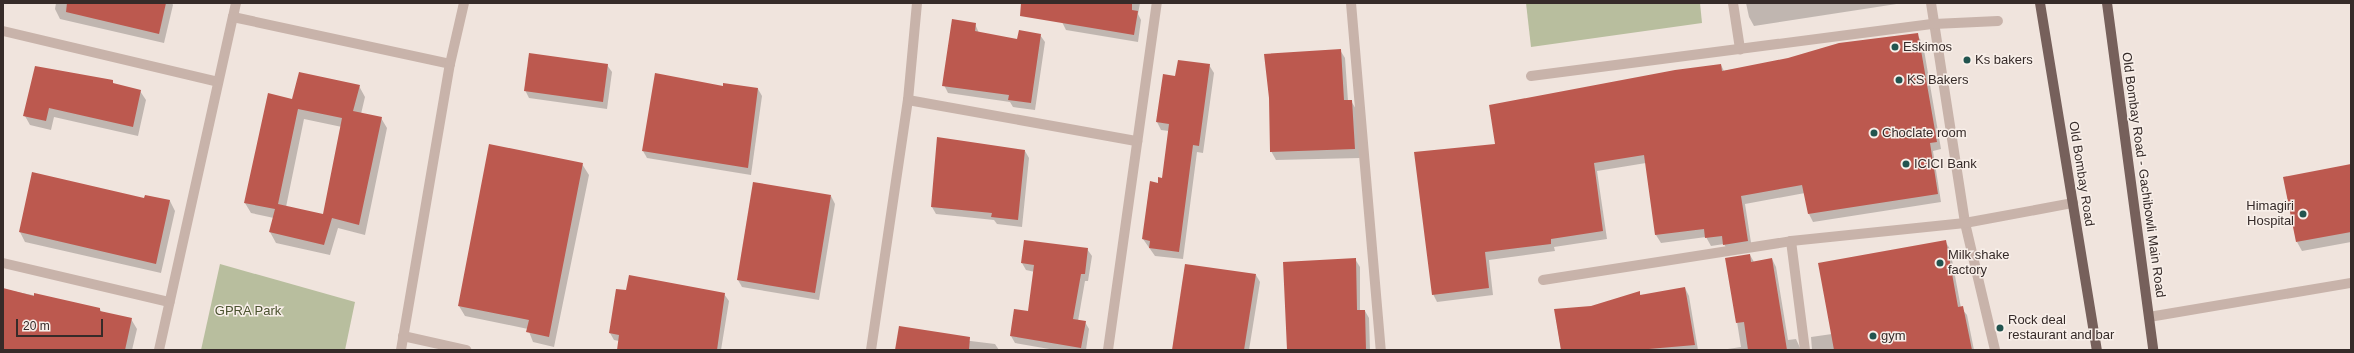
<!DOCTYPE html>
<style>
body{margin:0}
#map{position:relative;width:2354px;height:353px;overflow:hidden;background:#f0e4dd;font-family:Helvetica,sans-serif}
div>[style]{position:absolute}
.green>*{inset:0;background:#b8be9e}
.shadow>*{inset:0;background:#0003}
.building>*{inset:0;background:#bc594f}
.minor>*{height:10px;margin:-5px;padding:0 5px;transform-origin:5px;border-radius:5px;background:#c8b3aa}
.primary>*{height:10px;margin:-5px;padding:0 5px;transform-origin:5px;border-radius:5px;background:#76605b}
.dots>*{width:11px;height:11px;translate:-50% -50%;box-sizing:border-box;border:2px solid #f8efe9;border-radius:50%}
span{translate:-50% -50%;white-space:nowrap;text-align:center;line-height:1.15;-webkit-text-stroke:3px #f8efe9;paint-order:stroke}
.poi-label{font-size:13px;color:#362b29}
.left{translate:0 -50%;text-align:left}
.right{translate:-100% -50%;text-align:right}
.street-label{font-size:13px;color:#362b29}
.park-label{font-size:13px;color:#4a522f}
.frame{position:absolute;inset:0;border:4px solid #362b29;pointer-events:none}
.scale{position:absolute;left:16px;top:319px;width:87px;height:18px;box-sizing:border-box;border:2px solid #362b29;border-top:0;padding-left:5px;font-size:12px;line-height:14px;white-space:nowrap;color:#362b29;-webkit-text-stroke:3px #f8efe9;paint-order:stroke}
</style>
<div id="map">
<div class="green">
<div style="clip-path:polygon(1526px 3px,1700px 3px,1702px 23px,1531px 47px)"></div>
<div style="clip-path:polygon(220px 264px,355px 302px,345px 350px,201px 350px)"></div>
</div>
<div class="shadow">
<div style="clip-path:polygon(56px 3px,172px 3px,173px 5px,164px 43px,60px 19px,55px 9px)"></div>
<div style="clip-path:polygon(1065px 3px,1140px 3px,1138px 14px,1141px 20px,1138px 42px,1066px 30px,1062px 22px)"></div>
<div style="clip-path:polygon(1746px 3px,1903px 3px,1754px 26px,1749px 17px)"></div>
<div style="clip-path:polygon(975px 24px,979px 33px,1018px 40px,1040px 35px,1045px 42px,1035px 110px,1013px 107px,1010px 102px,948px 93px,944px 85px)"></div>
<div style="clip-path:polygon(1918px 36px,1923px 44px,1941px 149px,1933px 151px,1941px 202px,1813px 222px,1809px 214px,1805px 193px,1745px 204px,1752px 249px,1729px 253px,1724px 244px,1711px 246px,1706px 237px,1661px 243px,1656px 235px,1646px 163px,1597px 171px,1607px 239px,1554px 247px,1555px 251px,1489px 260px,1493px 295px,1437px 302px,1433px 294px,1496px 145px,1721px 65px,1724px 71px)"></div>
<div style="clip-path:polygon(1340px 50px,1345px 58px,1348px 101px,1351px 101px,1356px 109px,1360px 158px,1276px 160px,1271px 151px)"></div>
<div style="clip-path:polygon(607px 65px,612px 72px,607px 109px,529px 98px,525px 90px)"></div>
<div style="clip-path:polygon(1209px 65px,1214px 73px,1203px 153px,1197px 152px,1183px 259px,1155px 256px,1143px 239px,1150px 183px,1159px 184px,1163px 179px,1169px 131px,1161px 130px,1157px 122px,1164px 75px,1176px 77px)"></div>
<div style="clip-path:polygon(112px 81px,114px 85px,140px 91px,146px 100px,138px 136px,54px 117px,51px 130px,30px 125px,25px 116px)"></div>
<div style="clip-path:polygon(evenodd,359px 86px,365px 97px,361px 114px,381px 118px,387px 128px,365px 235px,338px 228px,330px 255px,276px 243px,270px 232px,274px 218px,251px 213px,245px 203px,293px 101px,359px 86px,304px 119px,342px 127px,324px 215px,286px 207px,304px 119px)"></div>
<div style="clip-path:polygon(724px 87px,758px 89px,762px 96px,751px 175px,647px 158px,643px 151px)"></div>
<div style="clip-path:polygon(1025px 151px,1029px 158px,1022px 227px,997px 224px,994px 220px,936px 214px,932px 207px)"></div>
<div style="clip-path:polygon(582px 164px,589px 175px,554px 347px,533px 342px,528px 329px,465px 316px,459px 306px)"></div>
<div style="clip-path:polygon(2351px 165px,2351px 242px,2302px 251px,2297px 242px)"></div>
<div style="clip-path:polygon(33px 174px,145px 200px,170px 201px,175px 211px,161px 273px,25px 242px,20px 232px)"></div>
<div style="clip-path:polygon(831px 196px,835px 204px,819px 300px,742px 287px,738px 280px)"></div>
<div style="clip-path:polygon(1945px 241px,1950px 249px,1961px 308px,1967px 315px,1974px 350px,1812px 350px,1811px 337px,1832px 334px)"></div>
<div style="clip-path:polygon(1087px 249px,1092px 256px,1088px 281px,1085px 281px,1078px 321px,1085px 322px,1089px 329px,1086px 350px,1055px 350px,1015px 343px,1011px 336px,1029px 312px,1035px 272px,1026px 270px,1022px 263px)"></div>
<div style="clip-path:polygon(1750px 255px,1754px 262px,1772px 259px,1776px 267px,1788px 340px,1796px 339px,1801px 350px,1721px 350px,1741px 347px,1727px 259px)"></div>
<div style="clip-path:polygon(1355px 259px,1360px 267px,1360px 311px,1365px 311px,1369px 318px,1370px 350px,1288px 350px)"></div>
<div style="clip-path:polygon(1256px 275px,1260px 282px,1249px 350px,1173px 350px)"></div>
<div style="clip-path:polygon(1685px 288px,1689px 296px,1698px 350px,1561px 350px,1555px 310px,1591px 307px,1639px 292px,1641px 296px)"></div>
<div style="clip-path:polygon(3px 289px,100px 309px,102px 313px,131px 319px,137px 329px,132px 350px,3px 350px)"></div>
<div style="clip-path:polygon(724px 294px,729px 301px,721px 350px,618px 350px,619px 341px,614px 340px,610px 333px)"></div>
<div style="clip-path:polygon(938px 337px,995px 344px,999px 350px,896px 350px)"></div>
</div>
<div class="building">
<div style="clip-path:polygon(67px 3px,166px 3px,159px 34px,66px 12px)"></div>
<div style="clip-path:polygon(1021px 3px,1132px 3px,1132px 10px,1138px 11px,1134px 35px,1020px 16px)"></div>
<div style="clip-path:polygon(952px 19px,976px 23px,975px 31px,1017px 39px,1019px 30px,1041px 34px,1031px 103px,1008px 100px,1009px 95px,942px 86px)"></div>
<div style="clip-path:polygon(1918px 33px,1937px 142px,1930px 143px,1938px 194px,1808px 214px,1802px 185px,1741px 196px,1748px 241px,1723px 245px,1722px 236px,1705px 238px,1704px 229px,1655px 235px,1644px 155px,1594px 163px,1603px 231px,1551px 239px,1551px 244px,1485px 252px,1489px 288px,1432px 295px,1414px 152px,1495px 144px,1489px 105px,1675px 70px,1721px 64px,1722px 71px,1788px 58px,1839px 43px)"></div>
<div style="clip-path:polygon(1341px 49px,1344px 100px,1352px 100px,1355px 149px,1270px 152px,1269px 98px,1264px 54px)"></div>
<div style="clip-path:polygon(529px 53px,608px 64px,603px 102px,524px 91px)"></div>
<div style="clip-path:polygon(1178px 60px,1210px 64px,1199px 146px,1193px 145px,1179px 252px,1149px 248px,1150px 241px,1142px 239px,1150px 181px,1158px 183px,1158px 177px,1162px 178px,1169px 124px,1156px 122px,1163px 74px,1175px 76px)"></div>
<div style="clip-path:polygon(35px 66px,113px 80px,113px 83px,141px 90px,133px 127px,49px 108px,46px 121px,23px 116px)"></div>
<div style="clip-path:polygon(evenodd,299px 72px,360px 85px,353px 111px,382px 117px,359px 225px,332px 218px,324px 245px,269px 232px,275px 209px,244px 203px,268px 93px,292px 99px,299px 72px,298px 109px,342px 118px,323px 214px,278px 204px,298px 109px)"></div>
<div style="clip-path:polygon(655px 73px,723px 86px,723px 83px,758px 88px,748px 168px,642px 151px)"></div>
<div style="clip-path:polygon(937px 137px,1025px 150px,1018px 220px,991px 217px,992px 213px,931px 207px)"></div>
<div style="clip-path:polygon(489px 144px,583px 163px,549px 337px,526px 332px,529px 320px,458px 306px)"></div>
<div style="clip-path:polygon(2351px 164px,2351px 232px,2296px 242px,2283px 177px)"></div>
<div style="clip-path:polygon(32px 172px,144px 198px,145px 195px,170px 200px,156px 264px,19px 232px)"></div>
<div style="clip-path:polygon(753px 182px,831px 195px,815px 293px,737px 280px)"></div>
<div style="clip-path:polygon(1024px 240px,1088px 248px,1085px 274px,1081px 274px,1073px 319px,1086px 321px,1081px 348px,1010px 336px,1014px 309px,1028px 311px,1034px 265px,1021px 263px)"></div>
<div style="clip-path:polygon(1946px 240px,1958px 307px,1963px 306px,1972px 350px,1834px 350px,1818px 263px)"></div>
<div style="clip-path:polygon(1750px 254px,1751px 262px,1772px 258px,1787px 350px,1748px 350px,1744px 322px,1736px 323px,1725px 258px)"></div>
<div style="clip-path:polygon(1356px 258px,1357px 310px,1365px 310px,1366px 350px,1287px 350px,1283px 262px)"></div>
<div style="clip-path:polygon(1185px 264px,1256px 274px,1244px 350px,1172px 350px)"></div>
<div style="clip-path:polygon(629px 275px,725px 293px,717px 350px,617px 350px,619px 335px,609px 333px,616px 289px,626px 290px)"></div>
<div style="clip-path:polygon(1685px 287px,1695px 345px,1637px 350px,1561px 350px,1554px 309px,1591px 306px,1640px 291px,1640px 295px)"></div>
<div style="clip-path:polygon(3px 288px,34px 296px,34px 293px,100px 308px,100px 311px,132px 318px,125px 350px,3px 350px)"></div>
<div style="clip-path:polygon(899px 326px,970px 337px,969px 350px,895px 350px)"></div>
</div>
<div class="minor">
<div style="left:1351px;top:3px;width:348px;rotate:85.1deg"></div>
<div style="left:1733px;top:3px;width:47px;rotate:81.3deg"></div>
<div style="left:1931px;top:3px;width:223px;rotate:81.2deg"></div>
<div style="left:1965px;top:223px;width:130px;rotate:76.7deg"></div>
<div style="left:233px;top:17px;width:14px;rotate:-78deg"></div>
<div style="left:3px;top:31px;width:221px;rotate:13.3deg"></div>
<div style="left:1531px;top:76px;width:406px;rotate:-7.4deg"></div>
<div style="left:1934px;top:24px;width:64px;rotate:-2.7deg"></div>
<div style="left:908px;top:100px;width:233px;rotate:10.2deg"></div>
<div style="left:1791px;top:241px;width:110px;rotate:82.7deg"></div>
<div style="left:3px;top:263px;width:171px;rotate:13.2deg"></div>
<div style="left:1543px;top:280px;width:251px;rotate:-8.9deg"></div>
<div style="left:1791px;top:241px;width:175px;rotate:-5.9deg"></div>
<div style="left:1965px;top:223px;width:110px;rotate:-10.5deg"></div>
<div style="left:2149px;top:317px;width:205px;rotate:-9.6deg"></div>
<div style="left:403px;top:336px;width:65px;rotate:12.5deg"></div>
<div style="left:159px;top:350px;width:341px;rotate:-77.5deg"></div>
<div style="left:233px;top:17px;width:222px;rotate:12.2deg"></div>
<div style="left:401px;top:350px;width:290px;rotate:-80.3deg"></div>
<div style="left:450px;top:64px;width:63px;rotate:-77.1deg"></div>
<div style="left:871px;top:350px;width:253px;rotate:-81.6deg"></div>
<div style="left:908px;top:100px;width:97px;rotate:-84.7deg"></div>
<div style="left:1108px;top:350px;width:350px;rotate:-82deg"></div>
</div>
<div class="primary">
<div style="left:2040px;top:3px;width:352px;rotate:80.7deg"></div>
<div style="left:2107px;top:3px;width:350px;rotate:82.4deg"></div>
</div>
<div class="dots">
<div style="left:1895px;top:47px;background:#22544f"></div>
<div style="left:1967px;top:60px;background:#22544f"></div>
<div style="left:1899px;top:80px;background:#22544f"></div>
<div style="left:1874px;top:133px;background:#22544f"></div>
<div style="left:1906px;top:164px;background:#22544f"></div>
<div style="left:2303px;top:214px;background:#22544f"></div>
<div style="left:1940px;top:263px;background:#22544f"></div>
<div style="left:2000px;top:328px;background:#22544f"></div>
<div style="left:1873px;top:336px;background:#22544f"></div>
</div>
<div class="poi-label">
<span class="left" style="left:1903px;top:47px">Eskimos</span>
<span class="left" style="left:1975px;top:60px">Ks bakers</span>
<span class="left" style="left:1907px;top:80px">KS Bakers</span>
<span class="left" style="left:1882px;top:133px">Choclate room</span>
<span class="left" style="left:1914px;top:164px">ICICI Bank</span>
<span class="right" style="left:2294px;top:214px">Himagiri<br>Hospital</span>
<span class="left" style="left:1948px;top:263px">Milk shake<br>factory</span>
<span class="left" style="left:2008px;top:328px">Rock deal<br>restaurant and bar</span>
<span class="left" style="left:1881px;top:336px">gym</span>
</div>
<div class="street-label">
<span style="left:2081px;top:174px;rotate:81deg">Old Bombay Road</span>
<span style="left:2143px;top:175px;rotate:82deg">Old Bombay Road - Gachibowli Main Road</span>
</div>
<div class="park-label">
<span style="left:248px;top:311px">GPRA Park</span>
</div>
<div class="frame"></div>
<div class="scale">20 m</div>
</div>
